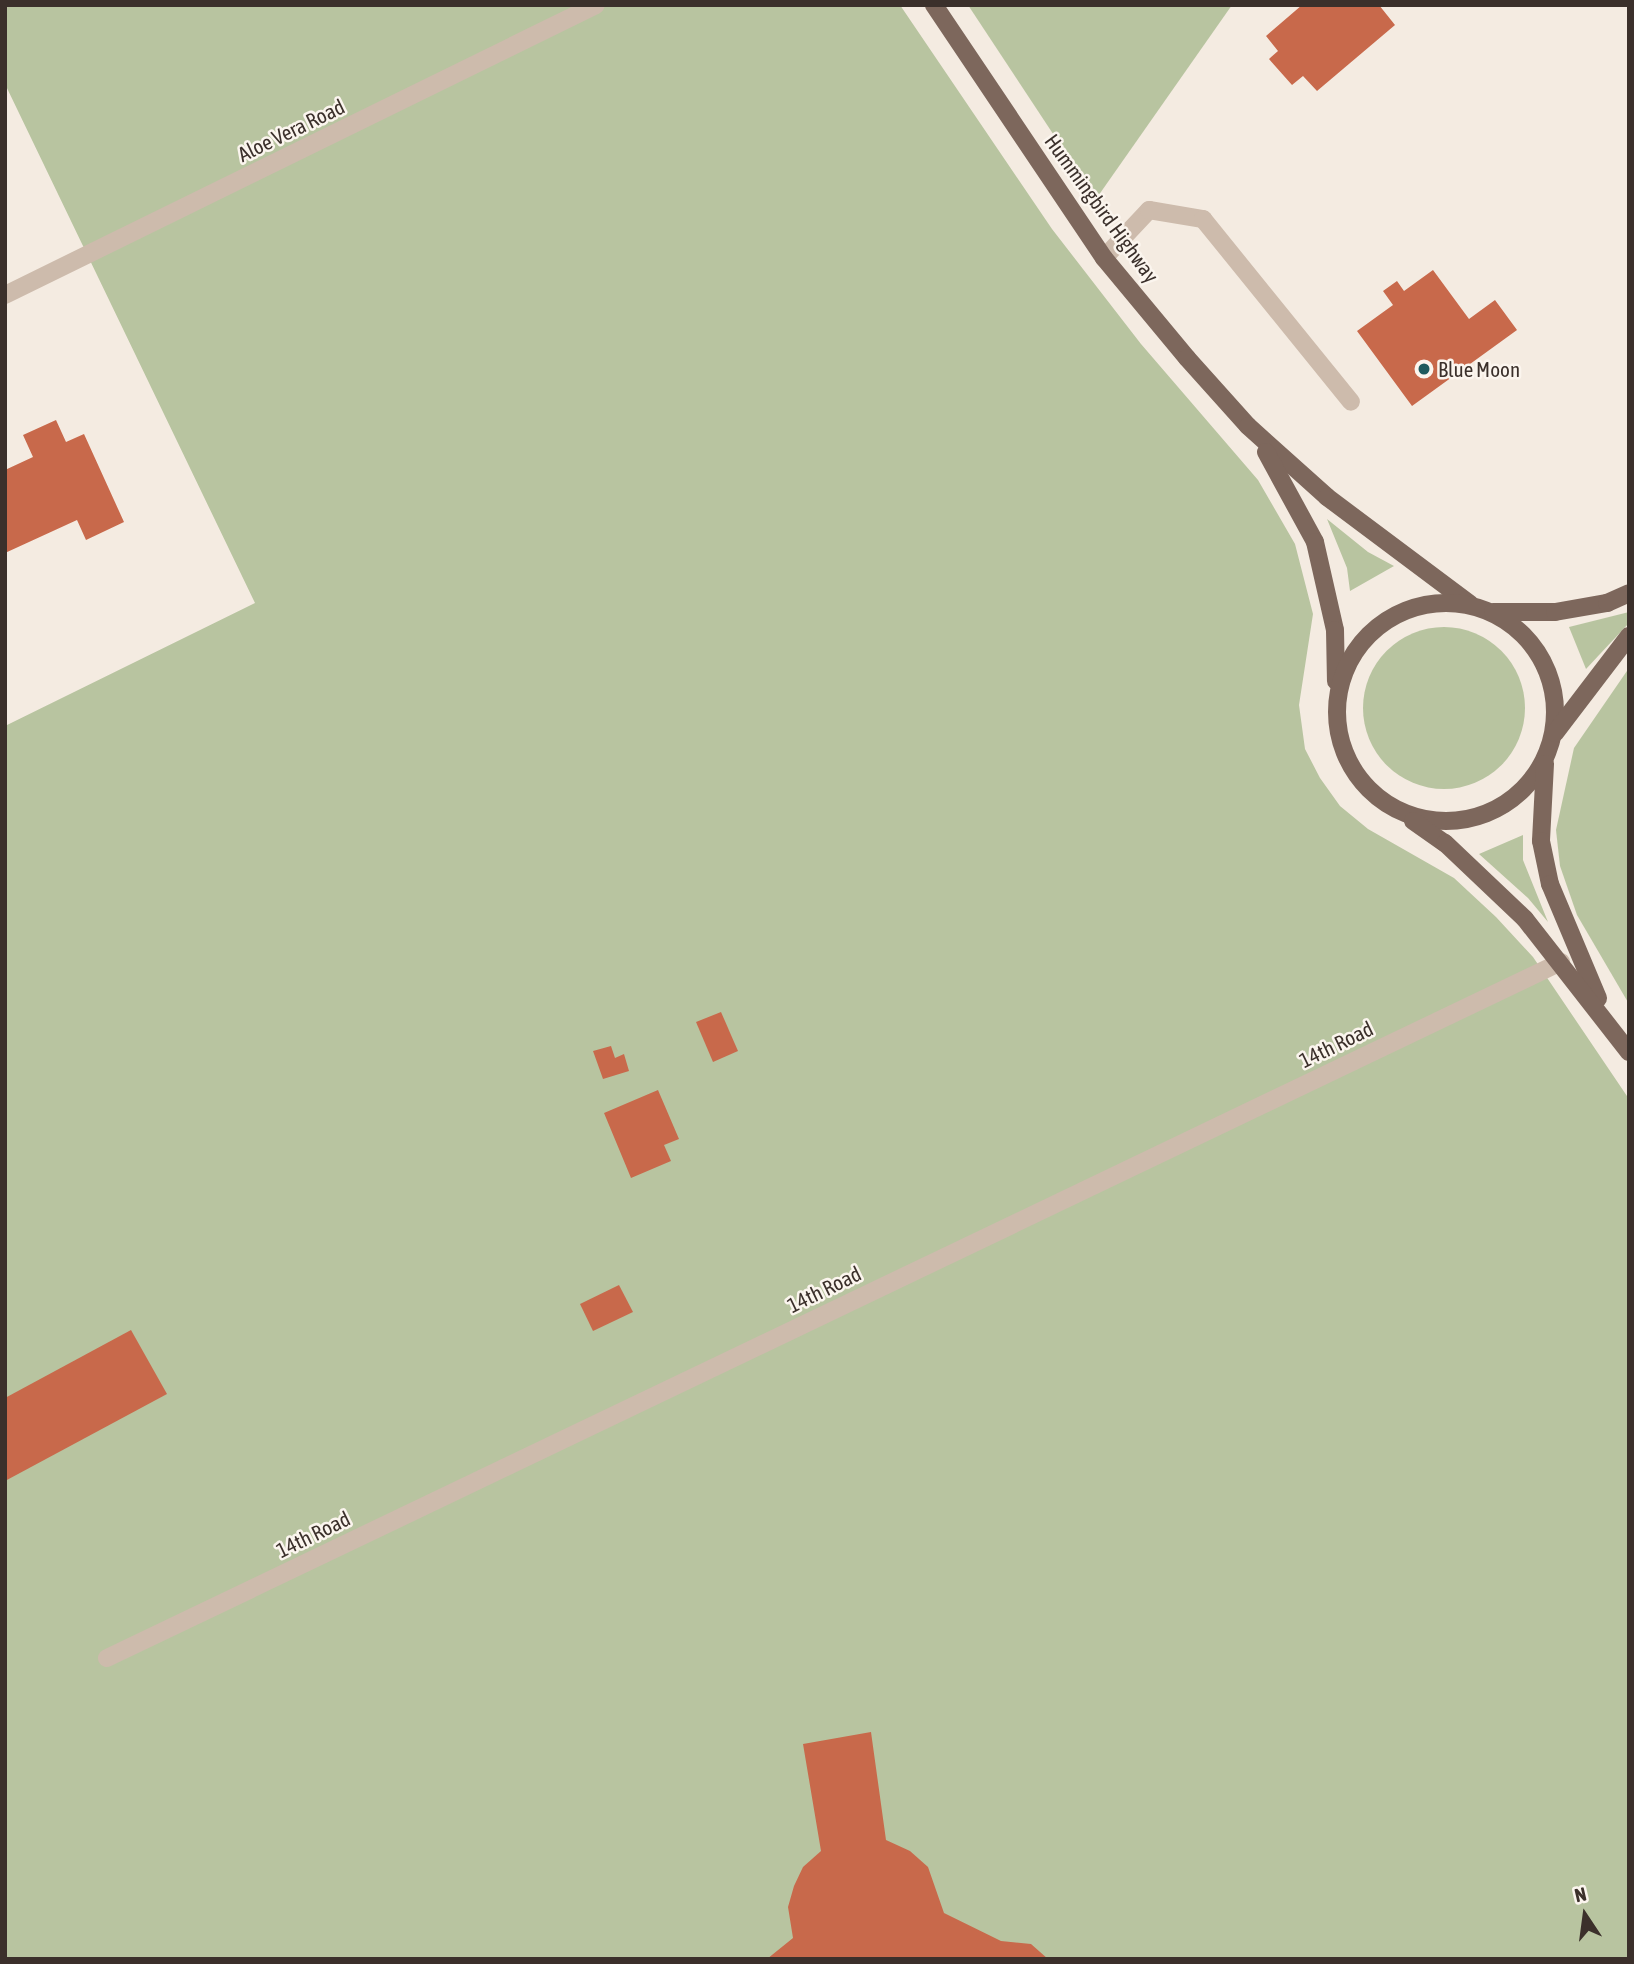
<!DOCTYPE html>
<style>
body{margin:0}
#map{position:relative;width:1634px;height:1964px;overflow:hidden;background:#f4ebe1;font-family:"Asap Condensed",sans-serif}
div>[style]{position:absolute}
.green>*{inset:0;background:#b8c4a0}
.round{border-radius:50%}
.building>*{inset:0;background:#c8694b}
.minor>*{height:18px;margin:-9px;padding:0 9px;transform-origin:9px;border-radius:9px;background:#cdbbac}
.major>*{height:18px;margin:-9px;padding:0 9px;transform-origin:9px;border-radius:9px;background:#7d675c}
.major>.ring{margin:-9px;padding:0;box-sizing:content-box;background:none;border:18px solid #7d675c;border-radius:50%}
.dots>*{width:19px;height:19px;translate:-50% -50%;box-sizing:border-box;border:4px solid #fbf5ee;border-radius:50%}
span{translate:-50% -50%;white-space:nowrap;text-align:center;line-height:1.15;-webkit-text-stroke:5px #fbf5ee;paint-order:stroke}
.street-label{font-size:21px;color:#3b302b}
.poi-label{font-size:21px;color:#3b302b}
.left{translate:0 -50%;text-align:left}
.frame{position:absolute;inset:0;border:7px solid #3b302b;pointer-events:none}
.north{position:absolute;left:1550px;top:1880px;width:70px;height:70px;-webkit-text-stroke:5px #fbf5ee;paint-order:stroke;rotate:347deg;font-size:19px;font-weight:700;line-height:28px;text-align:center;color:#3b302b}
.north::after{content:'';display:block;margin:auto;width:24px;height:32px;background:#3b302b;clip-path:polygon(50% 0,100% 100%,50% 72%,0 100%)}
</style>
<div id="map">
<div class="green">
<div style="clip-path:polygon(5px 5px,900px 5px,1052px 229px,1141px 344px,1258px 480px,1295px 544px,1313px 614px,1299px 705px,1305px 749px,1320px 778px,1340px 806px,1368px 829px,1454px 878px,1496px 917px,1533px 957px,1629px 1099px,1629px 1959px,5px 1959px,5px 726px,255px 603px,5px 84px)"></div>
<div style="clip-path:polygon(968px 5px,1232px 5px,1096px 199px)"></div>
<div style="clip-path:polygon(1327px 519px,1368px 552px,1394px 566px,1350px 591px,1347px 568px)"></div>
<div style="clip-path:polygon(1629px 612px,1629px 623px,1586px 669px,1569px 627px)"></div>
<div class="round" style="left:1363px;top:627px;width:162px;height:162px"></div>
<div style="clip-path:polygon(1629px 668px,1629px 1004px,1577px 915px,1560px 866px,1556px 830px,1574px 748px)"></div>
<div style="clip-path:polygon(1523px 835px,1523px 860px,1548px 922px,1528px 898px,1479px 854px)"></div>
</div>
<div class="building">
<div style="clip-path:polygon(1302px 5px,1379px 5px,1395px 25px,1317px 91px,1303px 76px,1292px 85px,1269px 59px,1278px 51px,1266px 36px)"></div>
<div style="clip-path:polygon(1433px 270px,1469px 319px,1495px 300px,1517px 330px,1412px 406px,1357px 331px,1393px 305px,1383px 291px,1397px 281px,1404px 291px)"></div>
<div style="clip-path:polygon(56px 420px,66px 442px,84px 434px,124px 522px,86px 540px,77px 520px,5px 553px,5px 470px,33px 457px,23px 435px)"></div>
<div style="clip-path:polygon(721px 1012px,738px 1051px,713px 1062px,696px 1022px)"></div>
<div style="clip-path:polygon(611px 1046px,615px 1058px,624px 1054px,629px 1071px,603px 1079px,593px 1051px)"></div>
<div style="clip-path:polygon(658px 1090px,679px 1139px,664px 1145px,671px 1161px,631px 1178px,604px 1113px)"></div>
<div style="clip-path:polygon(619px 1285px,633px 1312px,593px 1331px,580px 1304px)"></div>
<div style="clip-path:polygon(131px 1330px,167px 1394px,5px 1481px,5px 1398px)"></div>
<div style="clip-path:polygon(871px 1732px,886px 1840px,910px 1851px,928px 1867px,944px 1913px,1001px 1941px,1031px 1944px,1048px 1959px,767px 1959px,793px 1938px,788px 1907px,794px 1886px,803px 1867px,821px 1851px,803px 1744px)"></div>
</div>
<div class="minor">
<div style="left:1104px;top:258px;width:66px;rotate:-46.8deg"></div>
<div style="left:1149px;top:210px;width:55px;rotate:9.5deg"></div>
<div style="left:1203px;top:219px;width:235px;rotate:51deg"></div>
<div style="left:5px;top:295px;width:658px;rotate:-26.14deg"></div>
<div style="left:107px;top:1658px;width:1612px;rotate:-25.58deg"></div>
</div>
<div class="major">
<div style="left:934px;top:5px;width:305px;rotate:56.1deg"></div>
<div style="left:1104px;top:258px;width:130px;rotate:50.3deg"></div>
<div style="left:1187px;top:358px;width:91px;rotate:48.1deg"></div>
<div style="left:1248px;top:426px;width:106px;rotate:41.9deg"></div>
<div style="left:1327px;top:497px;width:179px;rotate:36.8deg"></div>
<div style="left:1266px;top:452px;width:102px;rotate:61.4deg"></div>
<div style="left:1315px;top:542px;width:90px;rotate:77.2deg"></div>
<div style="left:1335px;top:630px;width:51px;rotate:88.9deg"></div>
<div class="ring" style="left:1337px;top:603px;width:200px;height:200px"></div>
<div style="left:1493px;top:612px;width:62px"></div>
<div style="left:1555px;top:612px;width:53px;rotate:-9.8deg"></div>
<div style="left:1607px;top:603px;width:24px;rotate:-24deg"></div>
<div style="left:1555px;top:733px;width:122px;rotate:-52.7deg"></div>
<div style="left:1545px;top:764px;width:77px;rotate:93deg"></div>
<div style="left:1541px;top:841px;width:44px;rotate:78.2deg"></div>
<div style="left:1550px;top:884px;width:124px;rotate:67.2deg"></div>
<div style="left:1413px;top:821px;width:39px;rotate:35deg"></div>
<div style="left:1445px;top:843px;width:110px;rotate:43.5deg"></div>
<div style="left:1525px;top:919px;width:169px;rotate:52deg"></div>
</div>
<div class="dots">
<div style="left:1424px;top:369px;background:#1f5a5e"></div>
</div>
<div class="street-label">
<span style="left:291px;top:130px;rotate:-26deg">Aloe Vera Road</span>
<span style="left:1102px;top:208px;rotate:54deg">Hummingbird Highway</span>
<span style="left:1336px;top:1044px;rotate:-26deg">14th Road</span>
<span style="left:824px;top:1289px;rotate:-26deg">14th Road</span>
<span style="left:313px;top:1534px;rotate:-26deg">14th Road</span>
</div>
<div class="poi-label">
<span class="left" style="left:1438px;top:369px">Blue Moon</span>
</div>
<div class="frame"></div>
<div class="north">N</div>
</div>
